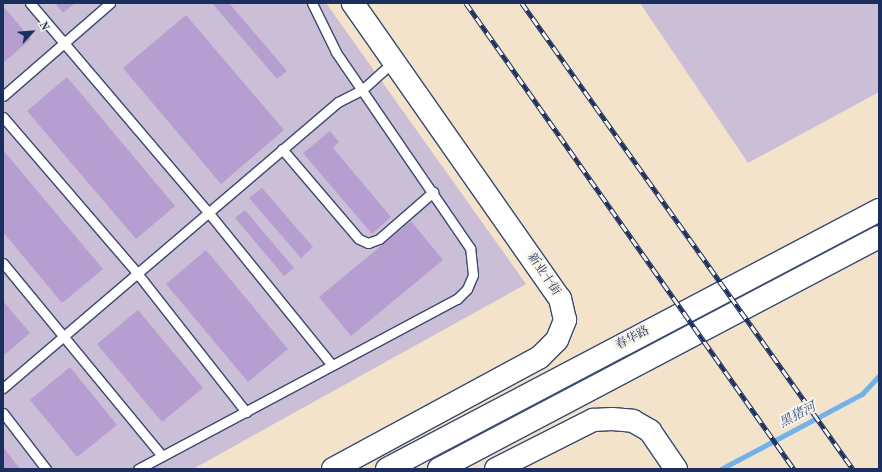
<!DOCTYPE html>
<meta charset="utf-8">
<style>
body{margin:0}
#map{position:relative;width:882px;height:472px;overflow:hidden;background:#f3e3cb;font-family:"Old Standard TT","Noto Serif SC",serif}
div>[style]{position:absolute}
.industrial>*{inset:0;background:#cabfd6}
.stream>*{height:4.5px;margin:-2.25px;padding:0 2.25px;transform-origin:2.25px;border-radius:2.25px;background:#73b2e6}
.building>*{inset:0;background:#b69ed1}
.roads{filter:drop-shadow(1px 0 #3b4a6e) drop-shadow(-1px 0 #3b4a6e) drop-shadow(0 1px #3b4a6e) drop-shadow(0 -1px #3b4a6e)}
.service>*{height:9px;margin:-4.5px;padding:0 4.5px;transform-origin:4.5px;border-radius:4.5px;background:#fff}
.secondary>*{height:22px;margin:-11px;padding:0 11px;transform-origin:11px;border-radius:11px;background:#fff}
.primary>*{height:22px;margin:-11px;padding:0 11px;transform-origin:11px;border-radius:11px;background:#fff}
.rail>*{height:4.5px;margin-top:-2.25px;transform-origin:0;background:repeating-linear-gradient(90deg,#f7f3e8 0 9px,#1b2f5e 0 18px);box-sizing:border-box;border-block:1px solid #1b2f5e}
span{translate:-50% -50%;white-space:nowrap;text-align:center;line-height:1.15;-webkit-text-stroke:4px #f7f3e8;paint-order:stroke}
.street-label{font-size:12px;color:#1b2f5e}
.water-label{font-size:13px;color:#355687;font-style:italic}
.frame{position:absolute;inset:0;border:4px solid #1b2f5e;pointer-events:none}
.north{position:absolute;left:12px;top:12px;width:40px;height:40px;-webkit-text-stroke:3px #f7f3e8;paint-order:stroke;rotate:64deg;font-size:11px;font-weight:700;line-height:16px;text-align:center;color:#1b2f5e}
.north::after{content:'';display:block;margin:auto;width:14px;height:18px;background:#1b2f5e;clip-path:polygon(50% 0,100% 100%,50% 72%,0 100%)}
</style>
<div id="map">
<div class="industrial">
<div style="clip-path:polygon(3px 3px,326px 3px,526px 284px,193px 469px,3px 469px)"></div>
<div style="clip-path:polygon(640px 3px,879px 3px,879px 92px,748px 163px)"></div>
</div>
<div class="stream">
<div style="left:721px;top:469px;width:160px;rotate:-28deg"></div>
<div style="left:862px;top:394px;width:25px;rotate:-47deg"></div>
</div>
<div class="building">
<div style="clip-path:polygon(55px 3px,75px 3px,63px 13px)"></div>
<div style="clip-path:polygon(212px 3px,229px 3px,287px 71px,277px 79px)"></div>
<div style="clip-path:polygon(3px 6px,31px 39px,3px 63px)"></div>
<div style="clip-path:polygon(186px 15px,284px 130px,221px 184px,123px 68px)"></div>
<div style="clip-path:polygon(67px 77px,175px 206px,136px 239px,27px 111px)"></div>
<div style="clip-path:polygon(330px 131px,339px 142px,333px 148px,391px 217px,372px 234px,303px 153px)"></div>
<div style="clip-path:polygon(3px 150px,103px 269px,62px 303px,3px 232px)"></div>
<div style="clip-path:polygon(262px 188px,313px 247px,301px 258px,249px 198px)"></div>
<div style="clip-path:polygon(245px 210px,294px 268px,284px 276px,235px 218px)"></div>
<div style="clip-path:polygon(411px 221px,443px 260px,351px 336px,319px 297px)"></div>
<div style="clip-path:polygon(206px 250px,288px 349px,248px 382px,166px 284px)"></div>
<div style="clip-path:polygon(3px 301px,30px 333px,3px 356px)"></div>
<div style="clip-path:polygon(138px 310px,203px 388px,162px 422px,97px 344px)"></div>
<div style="clip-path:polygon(70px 367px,117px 425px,77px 457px,30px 400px)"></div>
<div style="clip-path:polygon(3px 447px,20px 469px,3px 469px)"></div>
</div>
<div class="roads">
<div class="service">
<div style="left:30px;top:3px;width:275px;rotate:49.6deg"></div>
<div style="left:208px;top:212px;width:197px;rotate:51deg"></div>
<div style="left:3px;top:96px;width:142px;rotate:-41deg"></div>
<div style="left:3px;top:117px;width:206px;rotate:49.3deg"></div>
<div style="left:137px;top:273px;width:177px;rotate:51.9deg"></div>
<div style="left:282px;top:149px;width:118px;rotate:49.5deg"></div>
<div style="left:359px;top:239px;width:10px;rotate:24deg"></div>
<div style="left:368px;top:243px;width:12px;rotate:-20deg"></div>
<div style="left:379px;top:239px;width:72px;rotate:-41deg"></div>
<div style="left:3px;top:263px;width:250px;rotate:50.5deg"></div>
<div style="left:3px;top:388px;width:440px;rotate:-40.5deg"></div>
<div style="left:338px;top:102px;width:28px;rotate:-27deg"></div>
<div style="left:363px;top:89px;width:42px;rotate:-42.1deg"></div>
<div style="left:3px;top:413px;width:71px;rotate:52.5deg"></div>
<div style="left:138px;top:469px;width:361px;rotate:-28.1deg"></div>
<div style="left:457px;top:299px;width:14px;rotate:-45deg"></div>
<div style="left:467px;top:289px;width:15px;rotate:-67deg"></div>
<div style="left:473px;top:275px;width:27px;rotate:-96deg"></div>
<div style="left:470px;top:248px;width:237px;rotate:-124.4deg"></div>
<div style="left:336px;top:52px;width:55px;rotate:-116.1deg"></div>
</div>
<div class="secondary">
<div style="left:333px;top:469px;width:235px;rotate:-28.4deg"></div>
<div style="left:540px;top:357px;width:24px;rotate:-45deg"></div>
<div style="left:557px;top:340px;width:22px;rotate:-68deg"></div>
<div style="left:565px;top:320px;width:22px;rotate:-103deg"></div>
<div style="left:560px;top:299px;width:361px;rotate:-125deg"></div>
<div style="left:496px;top:469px;width:109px;rotate:-26.8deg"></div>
<div style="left:593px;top:420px;width:19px;rotate:-3deg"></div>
<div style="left:612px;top:419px;width:21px;rotate:5deg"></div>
<div style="left:633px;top:421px;width:20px;rotate:30deg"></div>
<div style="left:650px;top:431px;width:46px;rotate:55.6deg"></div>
</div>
<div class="primary">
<div style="left:387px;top:469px;width:556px;rotate:-27.76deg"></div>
<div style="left:439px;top:469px;width:497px;rotate:-27.8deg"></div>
</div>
</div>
<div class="rail">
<div style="left:466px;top:3px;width:570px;rotate:54.86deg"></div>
<div style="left:522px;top:3px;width:572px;rotate:54.61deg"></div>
</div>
<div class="street-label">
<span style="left:543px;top:275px;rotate:56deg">新业十街</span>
<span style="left:633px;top:339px;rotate:-28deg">春华路</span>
</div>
<div class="water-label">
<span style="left:798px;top:416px;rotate:-28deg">黑猪河</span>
</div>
<div class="frame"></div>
<div class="north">N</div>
</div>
